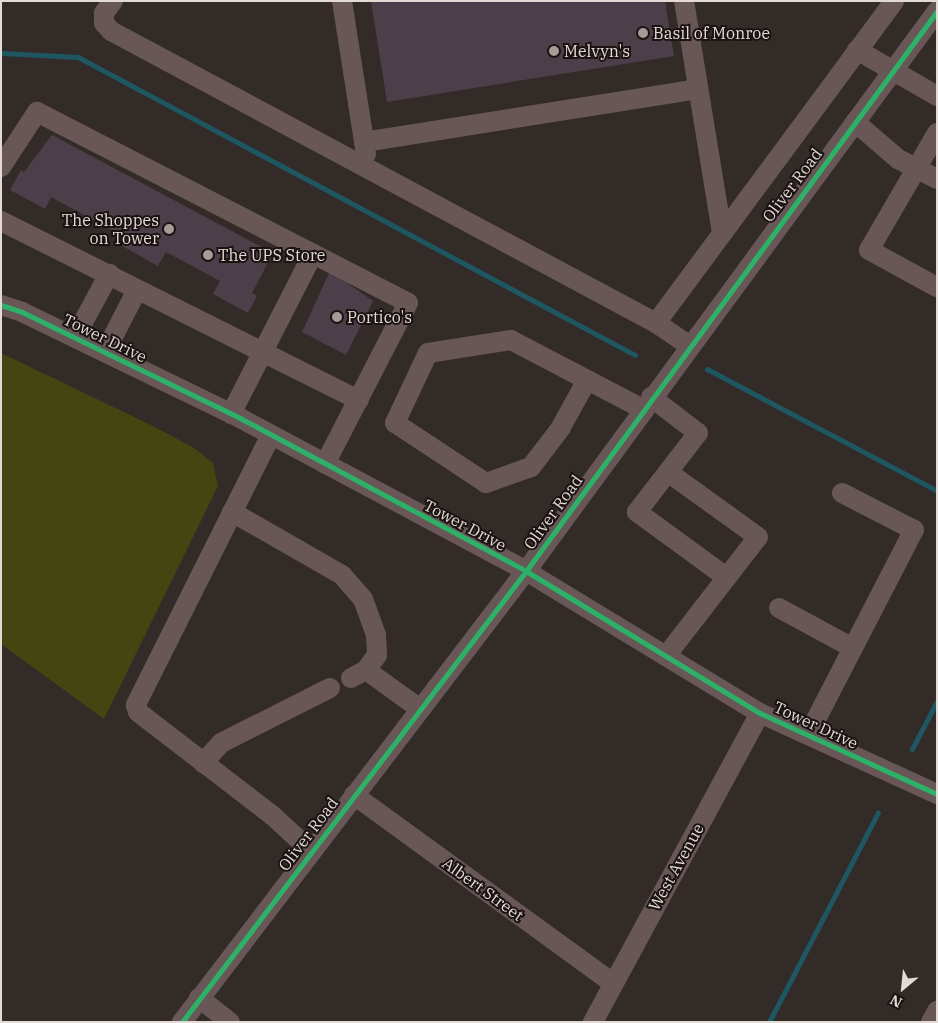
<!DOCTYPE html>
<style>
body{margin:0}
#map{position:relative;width:938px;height:1023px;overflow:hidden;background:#332b28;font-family:"IBM Plex Serif",serif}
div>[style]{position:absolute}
.green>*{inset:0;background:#434611}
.stream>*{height:5px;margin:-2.5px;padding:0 2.5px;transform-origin:2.5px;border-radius:2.5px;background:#1e5761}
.building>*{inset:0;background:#4d3f49}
.minor>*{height:20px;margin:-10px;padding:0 10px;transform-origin:10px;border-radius:10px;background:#695758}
.cycleway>*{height:5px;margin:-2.5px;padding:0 2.5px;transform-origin:2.5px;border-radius:2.5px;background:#2db169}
.dots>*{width:14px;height:14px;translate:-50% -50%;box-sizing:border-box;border:2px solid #1a1311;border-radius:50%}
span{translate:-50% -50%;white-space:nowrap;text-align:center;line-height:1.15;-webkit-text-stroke:4px #1a1311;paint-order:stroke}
.poi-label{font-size:16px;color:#e3d9d5}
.left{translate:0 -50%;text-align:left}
.right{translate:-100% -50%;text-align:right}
.street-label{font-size:16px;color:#e3d9d5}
.frame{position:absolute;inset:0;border:2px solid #e3d9d5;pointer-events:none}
.north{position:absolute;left:878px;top:963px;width:50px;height:50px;-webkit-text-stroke:4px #1a1311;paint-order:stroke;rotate:208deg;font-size:14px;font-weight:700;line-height:20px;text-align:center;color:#e3d9d5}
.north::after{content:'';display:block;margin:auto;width:18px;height:22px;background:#e3d9d5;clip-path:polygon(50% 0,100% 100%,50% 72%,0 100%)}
</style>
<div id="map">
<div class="green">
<div style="clip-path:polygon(1px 353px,153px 426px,194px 448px,213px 463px,218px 486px,104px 719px,1px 644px)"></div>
</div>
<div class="stream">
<div style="left:1px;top:53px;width:77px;rotate:3deg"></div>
<div style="left:78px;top:57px;width:632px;rotate:28.15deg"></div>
<div style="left:707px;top:369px;width:260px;rotate:27.9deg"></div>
<div style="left:912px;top:749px;width:54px;rotate:-62.5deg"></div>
<div style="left:769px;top:1022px;width:236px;rotate:-62.5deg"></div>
</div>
<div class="building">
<div style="clip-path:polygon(371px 1px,665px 1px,674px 56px,387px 102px)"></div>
<div style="clip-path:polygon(52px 135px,273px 253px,252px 293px,257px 296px,248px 313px,213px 294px,220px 281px,166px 252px,158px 266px,122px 246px,126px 238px,51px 197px,45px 209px,10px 190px,21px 170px,24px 172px)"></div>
<div style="clip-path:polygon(330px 271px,373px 301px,346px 355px,302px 332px)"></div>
</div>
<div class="minor">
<div style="left:113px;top:1px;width:15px;rotate:127deg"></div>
<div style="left:104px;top:13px;width:10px;rotate:90deg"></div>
<div style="left:104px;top:23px;width:11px;rotate:49deg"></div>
<div style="left:111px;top:31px;width:618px;rotate:28.18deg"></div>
<div style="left:656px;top:323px;width:40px;rotate:34deg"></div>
<div style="left:342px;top:1px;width:155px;rotate:81.1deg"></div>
<div style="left:684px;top:1px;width:235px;rotate:80.7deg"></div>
<div style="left:857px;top:50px;width:92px;rotate:29.9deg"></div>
<div style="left:855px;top:122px;width:57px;rotate:40.7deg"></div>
<div style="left:898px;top:159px;width:44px;rotate:27.1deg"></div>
<div style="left:937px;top:133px;width:135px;rotate:120.2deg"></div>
<div style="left:869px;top:250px;width:77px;rotate:28.6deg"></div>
<div style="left:364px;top:142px;width:338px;rotate:-9deg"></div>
<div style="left:1px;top:167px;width:66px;rotate:-56.8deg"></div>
<div style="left:37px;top:112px;width:417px;rotate:27.2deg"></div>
<div style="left:408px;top:303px;width:181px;rotate:117.3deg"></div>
<div style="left:1px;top:221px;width:400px;rotate:26.6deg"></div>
<div style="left:1px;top:305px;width:22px;rotate:18deg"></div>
<div style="left:22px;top:312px;width:242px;rotate:25.9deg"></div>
<div style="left:240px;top:418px;width:324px;rotate:28.1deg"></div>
<div style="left:526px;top:571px;width:274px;rotate:31.3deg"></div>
<div style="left:760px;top:713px;width:195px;rotate:24.6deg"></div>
<div style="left:656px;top:323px;width:400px;rotate:-53.5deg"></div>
<div style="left:75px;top:337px;width:72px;rotate:-61.6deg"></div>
<div style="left:105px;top:352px;width:70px;rotate:-62.7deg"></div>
<div style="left:587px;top:380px;width:56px;rotate:118.9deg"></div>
<div style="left:560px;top:429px;width:48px;rotate:127.3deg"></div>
<div style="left:531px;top:467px;width:48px;rotate:160.4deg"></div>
<div style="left:486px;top:483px;width:109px;rotate:-146.6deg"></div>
<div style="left:395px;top:423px;width:77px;rotate:-64.8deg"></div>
<div style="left:428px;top:353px;width:84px;rotate:-8.9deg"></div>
<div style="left:511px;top:340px;width:149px;rotate:27.6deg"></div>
<div style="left:651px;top:397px;width:59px;rotate:37.5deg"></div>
<div style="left:698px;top:433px;width:100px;rotate:127.7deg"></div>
<div style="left:637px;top:512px;width:110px;rotate:36.1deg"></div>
<div style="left:231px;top:414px;width:180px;rotate:-62.9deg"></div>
<div style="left:271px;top:435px;width:302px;rotate:116.6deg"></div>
<div style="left:136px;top:705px;width:7px;rotate:74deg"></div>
<div style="left:138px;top:712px;width:170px;rotate:37.6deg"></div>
<div style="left:273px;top:816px;width:52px;rotate:42.6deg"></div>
<div style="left:232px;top:512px;width:127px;rotate:29.8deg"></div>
<div style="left:342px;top:575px;width:32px;rotate:49deg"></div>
<div style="left:363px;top:599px;width:38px;rotate:70deg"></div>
<div style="left:376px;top:635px;width:20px;rotate:87deg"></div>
<div style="left:377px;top:655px;width:19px;rotate:126deg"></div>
<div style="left:366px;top:670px;width:17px;rotate:152deg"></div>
<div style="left:779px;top:608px;width:84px;rotate:28.4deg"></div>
<div style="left:666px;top:656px;width:150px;rotate:-52.3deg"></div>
<div style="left:758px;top:537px;width:111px;rotate:-144.2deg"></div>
<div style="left:366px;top:670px;width:67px;rotate:35.8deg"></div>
<div style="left:808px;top:735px;width:231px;rotate:-62.7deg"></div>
<div style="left:914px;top:530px;width:81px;rotate:-152.8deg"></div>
<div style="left:203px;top:763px;width:27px;rotate:-48deg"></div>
<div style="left:221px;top:743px;width:122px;rotate:-26.8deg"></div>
<div style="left:354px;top:795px;width:320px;rotate:36deg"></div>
<div style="left:199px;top:998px;width:39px;rotate:38deg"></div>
<div style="left:182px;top:1022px;width:567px;rotate:-52.67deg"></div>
<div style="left:526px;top:571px;width:695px;rotate:-53.72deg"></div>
<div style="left:593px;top:1022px;width:351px;rotate:-61.6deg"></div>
<div style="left:931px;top:1022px;width:13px;rotate:-61deg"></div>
</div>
<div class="cycleway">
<div style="left:1px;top:305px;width:22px;rotate:18deg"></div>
<div style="left:22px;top:312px;width:242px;rotate:25.9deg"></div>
<div style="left:240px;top:418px;width:324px;rotate:28.1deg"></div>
<div style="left:526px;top:571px;width:274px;rotate:31.3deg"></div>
<div style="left:760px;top:713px;width:195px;rotate:24.6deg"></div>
<div style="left:182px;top:1022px;width:567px;rotate:-52.67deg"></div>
<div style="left:526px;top:571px;width:695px;rotate:-53.72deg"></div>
</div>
<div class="dots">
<div style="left:643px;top:33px;background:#a59c98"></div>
<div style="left:554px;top:51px;background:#a59c98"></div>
<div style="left:169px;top:229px;background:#a59c98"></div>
<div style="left:208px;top:255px;background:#a59c98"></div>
<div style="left:337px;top:317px;background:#a59c98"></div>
</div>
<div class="poi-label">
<span class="left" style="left:653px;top:33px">Basil of Monroe</span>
<span class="left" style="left:564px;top:51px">Melvyn's</span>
<span class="right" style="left:159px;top:229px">The Shoppes<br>on Tower</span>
<span class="left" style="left:218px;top:255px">The UPS Store</span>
<span class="left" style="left:347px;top:317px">Portico's</span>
</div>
<div class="street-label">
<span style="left:792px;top:185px;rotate:-53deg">Oliver Road</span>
<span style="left:105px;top:338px;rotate:26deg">Tower Drive</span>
<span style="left:553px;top:512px;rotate:-54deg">Oliver Road</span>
<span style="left:465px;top:525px;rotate:28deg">Tower Drive</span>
<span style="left:816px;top:725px;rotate:25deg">Tower Drive</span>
<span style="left:308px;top:834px;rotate:-53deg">Oliver Road</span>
<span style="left:676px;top:867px;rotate:-61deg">West Avenue</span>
<span style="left:483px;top:889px;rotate:36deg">Albert Street</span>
</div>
<div class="frame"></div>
<div class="north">N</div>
</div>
